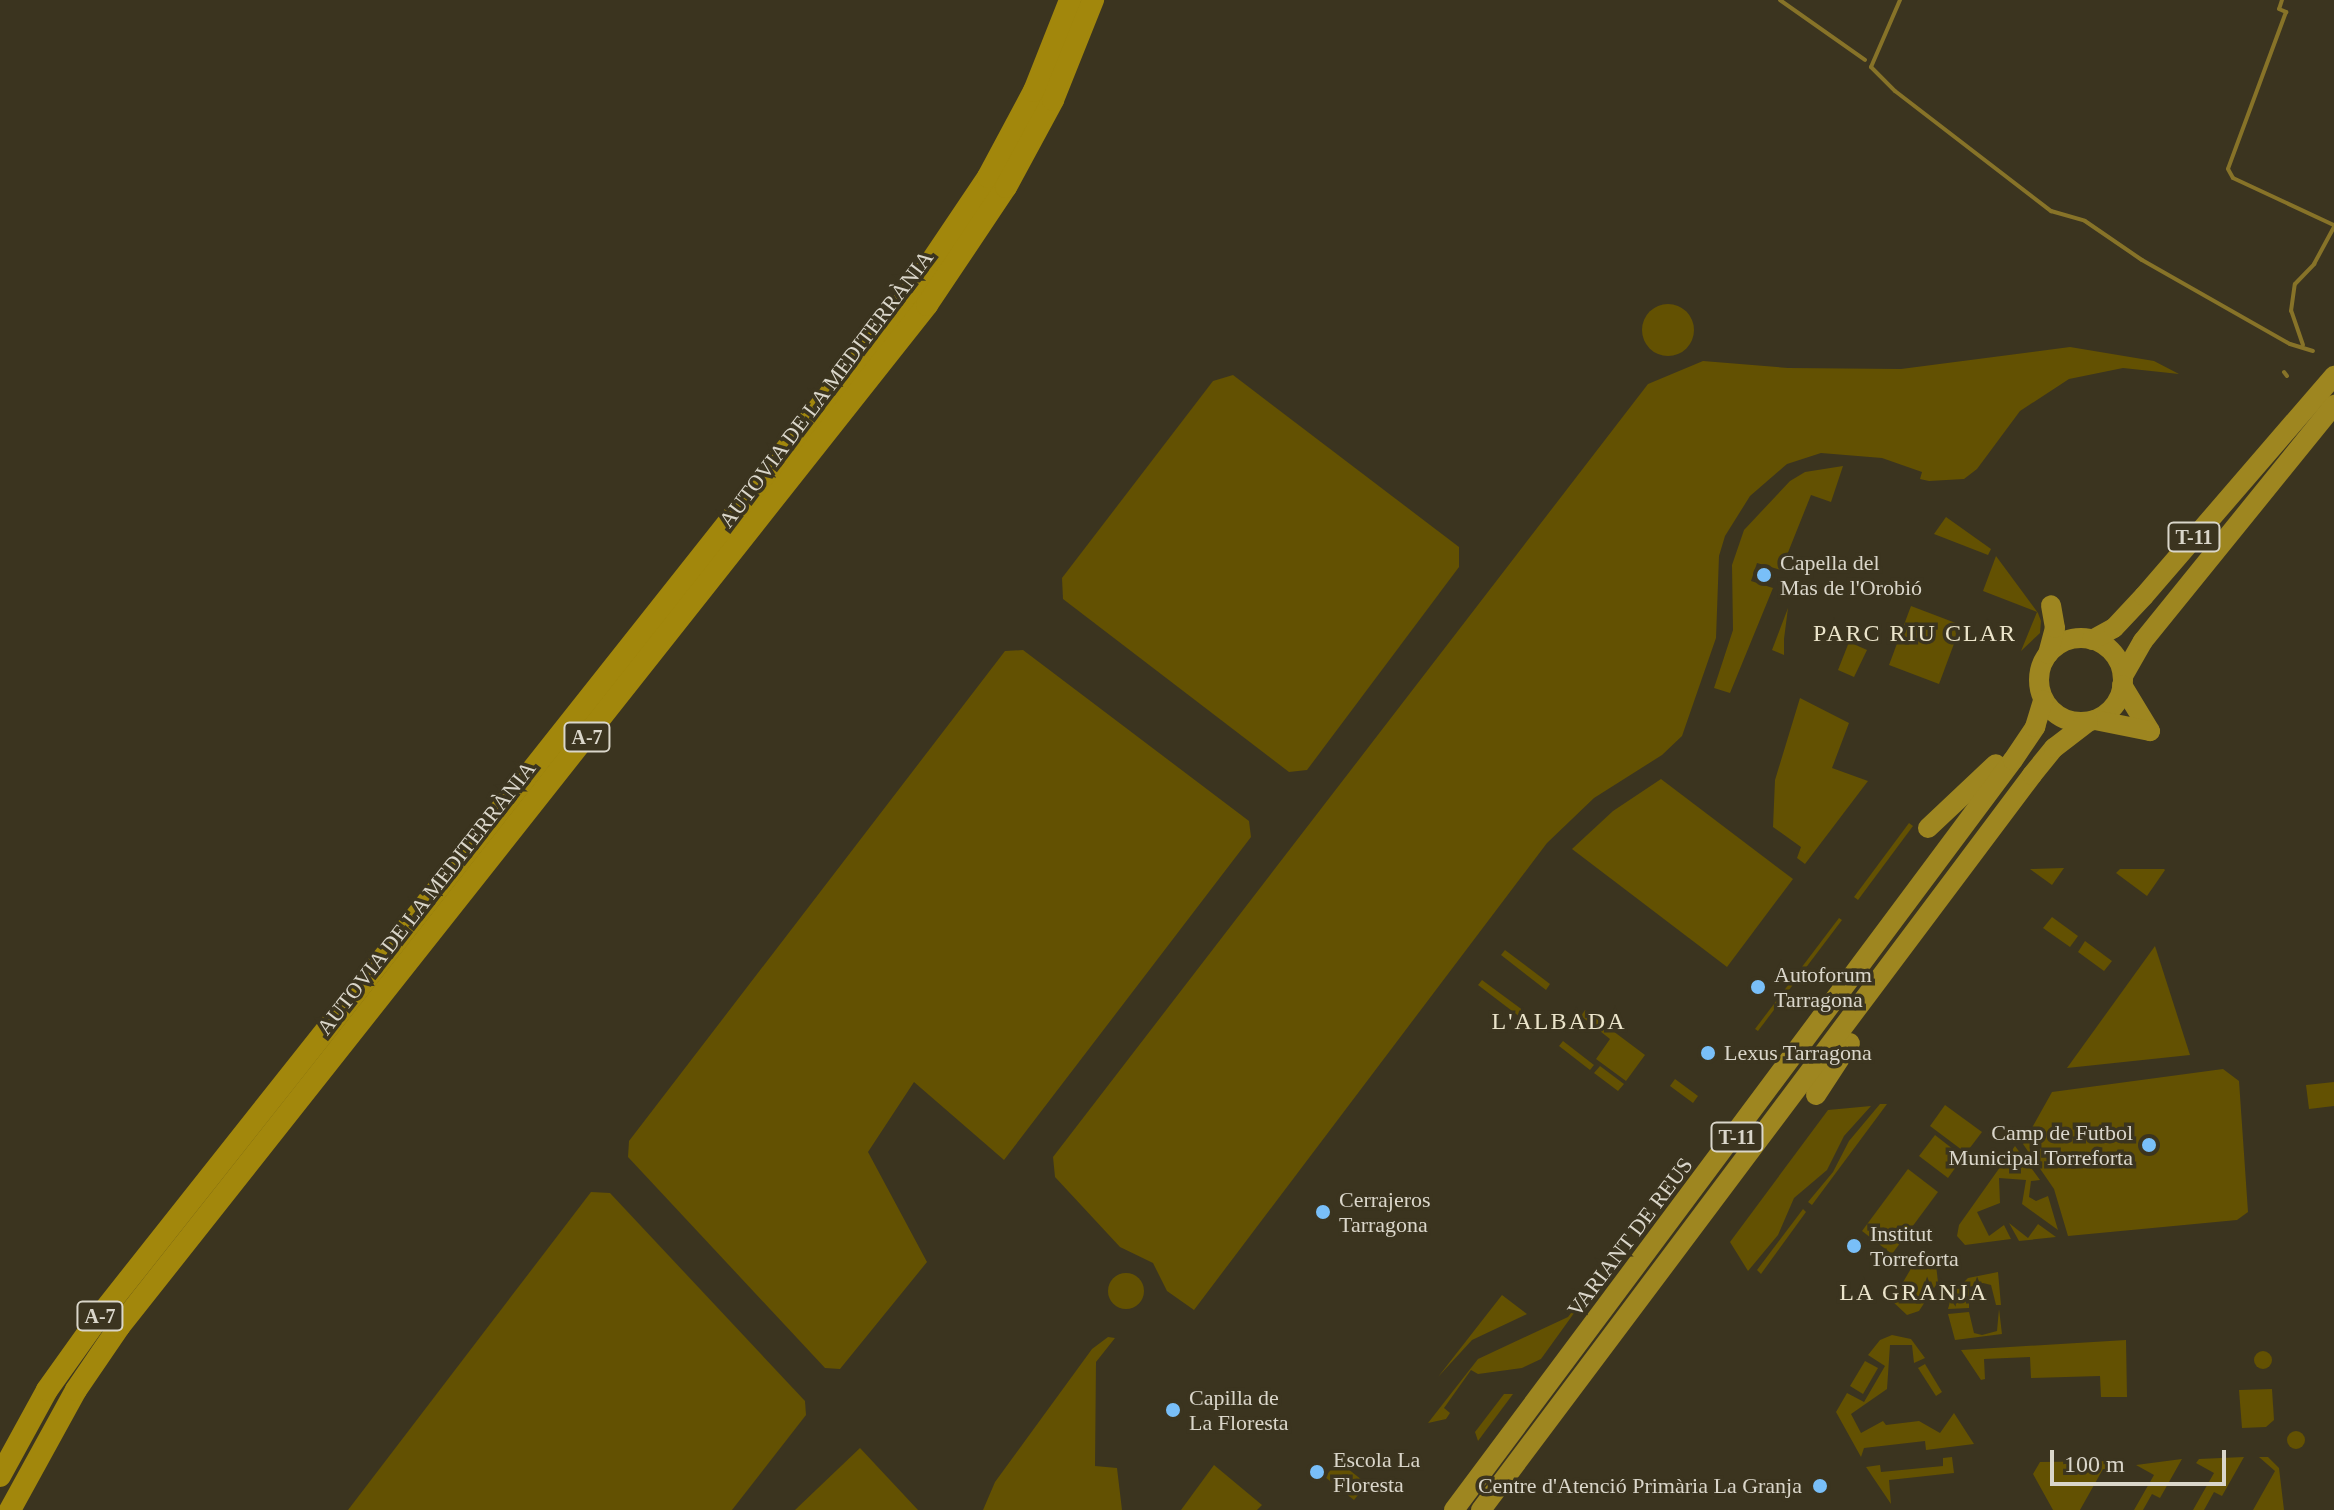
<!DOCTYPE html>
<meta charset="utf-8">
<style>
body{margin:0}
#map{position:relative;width:2334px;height:1510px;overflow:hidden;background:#3b341f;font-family:Georgia,serif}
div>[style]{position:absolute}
.green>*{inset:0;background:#635102}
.round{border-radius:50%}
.stream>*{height:4px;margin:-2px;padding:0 2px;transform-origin:2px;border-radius:2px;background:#877328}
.trunk>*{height:20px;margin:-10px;padding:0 10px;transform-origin:10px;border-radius:10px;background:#9e8620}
.trunk>.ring{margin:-10px;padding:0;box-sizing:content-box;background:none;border:20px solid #9e8620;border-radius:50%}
.motorway>*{height:22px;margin:-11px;padding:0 11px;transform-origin:11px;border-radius:11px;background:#a2870c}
.dots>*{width:22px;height:22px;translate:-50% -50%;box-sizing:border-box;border:4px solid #3b341f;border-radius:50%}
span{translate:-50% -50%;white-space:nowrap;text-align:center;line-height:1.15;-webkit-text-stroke:7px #3b341f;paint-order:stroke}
.shield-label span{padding:2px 6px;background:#3b341f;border:2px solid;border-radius:6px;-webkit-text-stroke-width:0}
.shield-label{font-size:20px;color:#dad6ca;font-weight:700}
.street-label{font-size:22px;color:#dad6ca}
.poi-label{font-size:22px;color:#dad6ca}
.left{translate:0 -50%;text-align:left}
.right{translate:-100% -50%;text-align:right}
.neighbourhood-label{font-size:24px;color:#ebe4ca;letter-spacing:2px}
.scale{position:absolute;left:2050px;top:1450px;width:176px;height:36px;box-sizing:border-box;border:4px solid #dad6ca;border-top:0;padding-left:10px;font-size:24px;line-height:28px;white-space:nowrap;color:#dad6ca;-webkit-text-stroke:6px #3b341f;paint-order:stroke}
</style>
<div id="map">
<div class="green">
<div class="round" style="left:1642px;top:304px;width:52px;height:52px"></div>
<div style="clip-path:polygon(2070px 347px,2154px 361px,2179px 374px,2123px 368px,2069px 379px,2020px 411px,1977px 469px,1964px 479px,1929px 481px,1920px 479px,1922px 472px,1882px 458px,1821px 453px,1787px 464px,1750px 496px,1725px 536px,1719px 556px,1716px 638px,1682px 736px,1662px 755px,1594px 798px,1547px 843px,1194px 1310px,1167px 1291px,1153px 1263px,1120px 1247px,1055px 1177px,1053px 1157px,1648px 384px,1703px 361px,1788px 368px,1901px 369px)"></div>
<div style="clip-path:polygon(1233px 375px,1459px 547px,1459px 567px,1307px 770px,1289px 772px,1063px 599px,1062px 578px,1213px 381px)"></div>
<div style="clip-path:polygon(1843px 466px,1831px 502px,1811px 495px,1781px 570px,1757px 563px,1751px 581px,1773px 588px,1730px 693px,1714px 688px,1733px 630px,1732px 565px,1744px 530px,1790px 481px,1805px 472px)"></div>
<div style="clip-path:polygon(1946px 517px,1991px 549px,1988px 555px,1934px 534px)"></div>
<div style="clip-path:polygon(1996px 556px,2038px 613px,2041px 621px,2040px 633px,2021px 651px,2037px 612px,1983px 591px)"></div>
<div style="clip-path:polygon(1911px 606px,1961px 625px,1939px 684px,1889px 665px)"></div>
<div style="clip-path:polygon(1788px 608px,1784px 639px,1784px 655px,1772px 650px)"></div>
<div style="clip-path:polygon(1849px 642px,1867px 650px,1854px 677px,1838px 670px)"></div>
<div style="clip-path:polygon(1023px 650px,1249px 821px,1251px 837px,1004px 1160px,914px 1082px,868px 1152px,927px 1262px,840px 1369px,825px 1368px,628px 1157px,629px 1141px,1005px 651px)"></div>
<div style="clip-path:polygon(1800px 698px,1849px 723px,1832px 768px,1868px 781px,1805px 864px,1797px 858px,1801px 847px,1773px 827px,1775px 780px)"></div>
<div style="clip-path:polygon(1661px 779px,1793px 879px,1727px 967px,1572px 849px,1613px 811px)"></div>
<div style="clip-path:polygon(1909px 823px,1913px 826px,1858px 900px,1854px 897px)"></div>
<div style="clip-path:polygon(2064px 868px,2052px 885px,2030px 869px)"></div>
<div style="clip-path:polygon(2120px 869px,2164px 869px,2165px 870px,2147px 896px,2116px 873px)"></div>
<div style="clip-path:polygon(2052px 917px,2078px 936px,2070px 947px,2043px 928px)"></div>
<div style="clip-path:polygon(1839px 918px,1842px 920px,1758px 1031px,1755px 1029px)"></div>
<div style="clip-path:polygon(2085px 941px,2112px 961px,2104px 971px,2078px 952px)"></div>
<div style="clip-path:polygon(2155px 946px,2190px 1055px,2067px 1068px)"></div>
<div style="clip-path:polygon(1505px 950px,1550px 984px,1546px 990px,1501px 955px)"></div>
<div style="clip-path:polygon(1482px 980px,1528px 1014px,1524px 1020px,1478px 985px)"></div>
<div style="clip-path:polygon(1585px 1010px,1645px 1055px,1626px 1081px,1596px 1059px,1610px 1039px,1581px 1016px)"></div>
<div style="clip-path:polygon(1563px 1041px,1594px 1065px,1590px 1070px,1559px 1046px)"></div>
<div style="clip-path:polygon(1600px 1066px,1624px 1084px,1618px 1091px,1594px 1073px)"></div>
<div style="clip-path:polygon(2223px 1069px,2239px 1081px,2248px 1212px,2237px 1220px,2068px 1236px,2054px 1189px,2023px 1144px,2052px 1092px)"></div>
<div style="clip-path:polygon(1675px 1079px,1698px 1096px,1693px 1103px,1670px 1086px)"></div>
<div style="clip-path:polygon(2334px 1082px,2334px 1106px,2309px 1109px,2306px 1085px)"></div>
<div style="clip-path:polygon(1880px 1104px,1887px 1104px,1812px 1205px,1808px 1202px,1833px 1172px,1849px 1141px)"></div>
<div style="clip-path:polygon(1945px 1105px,1982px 1132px,1966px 1153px,1930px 1126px)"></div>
<div style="clip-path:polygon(1871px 1106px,1844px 1136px,1827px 1170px,1794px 1198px,1778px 1235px,1748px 1271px,1730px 1242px,1828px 1110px)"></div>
<div style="clip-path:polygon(1935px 1135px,1963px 1157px,1948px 1178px,1919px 1156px)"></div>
<div style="clip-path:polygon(2015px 1146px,2040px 1180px,2031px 1181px,2029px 1197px,2036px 1201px,2048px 1196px,2058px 1230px,2022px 1204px,2026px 1180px,1999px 1178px,2000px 1203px,1977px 1212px,1989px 1236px,2004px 1225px,2011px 1239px,1965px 1245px,1957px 1236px,1959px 1225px)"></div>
<div style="clip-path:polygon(1908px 1169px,1938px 1192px,1892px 1254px,1862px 1231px)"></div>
<div style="clip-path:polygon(591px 1192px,610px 1193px,805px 1401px,806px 1415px,732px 1510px,348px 1510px)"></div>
<div style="clip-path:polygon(1803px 1209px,1806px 1212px,1761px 1274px,1757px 1270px)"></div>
<div style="clip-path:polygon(1639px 1223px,1541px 1359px,1522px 1368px,1478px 1374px,1471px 1370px,1444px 1408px,1450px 1413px,1446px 1419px,1428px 1423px,1478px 1359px,1568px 1317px)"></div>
<div style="clip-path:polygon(2009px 1223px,2028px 1238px,2038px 1224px,2056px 1237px,2019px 1241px)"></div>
<div style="clip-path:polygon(1916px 1260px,1936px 1265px,1938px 1282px,1919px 1311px,1907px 1315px,1892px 1301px)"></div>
<div style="clip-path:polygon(1998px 1272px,2001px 1305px,1996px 1305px,1991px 1285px,1983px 1283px,1969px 1287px,1969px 1308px,1948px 1309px,1952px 1294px,1968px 1278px)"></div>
<div class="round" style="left:1108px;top:1273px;width:36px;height:36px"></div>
<div style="clip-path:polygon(1502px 1295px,1527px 1314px,1472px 1340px,1438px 1377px)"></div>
<div style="clip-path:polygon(1999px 1309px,2002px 1334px,1955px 1340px,1948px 1314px,1969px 1312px,1974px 1333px,1982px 1335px,1997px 1331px)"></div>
<div style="clip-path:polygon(1892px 1335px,1911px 1339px,1925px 1358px,1914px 1363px,1912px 1345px,1890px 1345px,1887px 1389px,1851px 1414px,1861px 1433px,1883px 1421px,1886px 1425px,1919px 1421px,1940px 1433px,1954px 1413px,1974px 1444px,1926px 1450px,1925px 1441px,1864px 1448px,1861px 1457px,1836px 1412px,1847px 1393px,1864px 1402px,1885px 1366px,1868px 1355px,1880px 1340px)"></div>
<div style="clip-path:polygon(1108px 1337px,1115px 1338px,1096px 1362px,1095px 1466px,1117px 1468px,1122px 1510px,983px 1510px,995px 1482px,1092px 1349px)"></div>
<div style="clip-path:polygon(2126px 1340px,2127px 1397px,2101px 1397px,2100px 1376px,2031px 1378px,2030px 1357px,1984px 1359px,1985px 1379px,1981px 1380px,1961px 1350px)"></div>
<div class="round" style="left:2254px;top:1351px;width:18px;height:18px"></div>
<div style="clip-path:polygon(1865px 1361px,1878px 1368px,1863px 1394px,1850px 1386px)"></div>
<div style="clip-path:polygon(1925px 1364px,1942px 1392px,1936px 1396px,1918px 1368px)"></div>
<div style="clip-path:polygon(2272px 1389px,2274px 1420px,2266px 1427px,2242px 1428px,2239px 1390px)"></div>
<div style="clip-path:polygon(1504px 1394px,1513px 1394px,1478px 1441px,1475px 1432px)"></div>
<div class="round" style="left:2287px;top:1431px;width:18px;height:18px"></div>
<div style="clip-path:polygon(860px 1448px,918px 1510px,795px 1510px)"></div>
<div style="clip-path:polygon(1952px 1457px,1954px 1473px,1889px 1480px,1891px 1504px,1866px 1467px,1880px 1465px,1881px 1472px,1943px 1466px,1943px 1458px)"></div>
<div style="clip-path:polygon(2244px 1457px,2222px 1496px,2214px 1492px,2204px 1510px,2193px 1510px,2214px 1473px,2196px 1463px,2199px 1459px)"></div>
<div style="clip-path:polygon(2259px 1457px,2268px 1457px,2279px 1468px,2284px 1510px,2253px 1510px,2275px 1471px)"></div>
<div style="clip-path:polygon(2182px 1459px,2160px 1498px,2152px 1494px,2143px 1510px,2134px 1510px,2154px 1475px,2136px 1465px)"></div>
<div style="clip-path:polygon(1338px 1461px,1367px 1484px,1354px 1500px,1325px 1477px)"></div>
<div style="clip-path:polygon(2119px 1461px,2112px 1473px,2103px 1469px,2080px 1510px,2053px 1510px,2033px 1474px,2040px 1462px)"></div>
<div style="clip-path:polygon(1214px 1465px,1262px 1505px,1257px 1510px,1181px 1510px)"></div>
</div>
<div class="stream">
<div style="left:1780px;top:0;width:104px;rotate:35.2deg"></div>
<div style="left:1900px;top:0;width:73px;rotate:113.4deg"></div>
<div style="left:1871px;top:67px;width:34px;rotate:45deg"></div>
<div style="left:1895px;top:91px;width:197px;rotate:37.6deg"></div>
<div style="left:2051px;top:211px;width:35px;rotate:16deg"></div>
<div style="left:2085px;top:221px;width:69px;rotate:34.4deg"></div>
<div style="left:2142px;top:260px;width:170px;rotate:29.6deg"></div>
<div style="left:2290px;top:344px;width:24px;rotate:17deg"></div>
<div style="left:2282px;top:0;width:9px;rotate:108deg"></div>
<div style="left:2279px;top:9px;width:8px;rotate:23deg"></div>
<div style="left:2286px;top:12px;width:167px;rotate:110.3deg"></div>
<div style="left:2228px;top:169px;width:10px;rotate:61deg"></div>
<div style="left:2233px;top:178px;width:111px;rotate:25deg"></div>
<div style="left:2303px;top:345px;width:36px;rotate:-109deg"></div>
<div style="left:2291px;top:311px;width:27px;rotate:-82deg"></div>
<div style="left:2295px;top:284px;width:28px;rotate:-46deg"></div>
<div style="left:2314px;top:264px;width:42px;rotate:-61.6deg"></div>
<div style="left:2284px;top:372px;width:5px;rotate:53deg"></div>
</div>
<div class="trunk">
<div class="ring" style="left:2039px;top:638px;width:64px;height:64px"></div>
<div style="left:2092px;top:640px;width:25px;rotate:-29deg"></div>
<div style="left:2114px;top:628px;width:44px;rotate:-46.8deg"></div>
<div style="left:2144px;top:596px;width:291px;rotate:-49.2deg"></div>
<div style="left:2048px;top:654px;width:27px;rotate:-75deg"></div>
<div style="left:2055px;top:628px;width:23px;rotate:-100deg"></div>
<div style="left:2123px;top:676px;width:40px;rotate:-60.3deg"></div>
<div style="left:2143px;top:641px;width:304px;rotate:-51deg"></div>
<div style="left:2122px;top:685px;width:54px;rotate:58.7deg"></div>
<div style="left:2095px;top:720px;width:56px;rotate:11.3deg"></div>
<div style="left:1928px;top:828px;width:93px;rotate:-43.3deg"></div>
<div style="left:1816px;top:1095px;width:62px;rotate:-56.8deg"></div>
<div style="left:1454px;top:1510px;width:935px;rotate:-53.3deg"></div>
<div style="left:2013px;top:760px;width:40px;rotate:-56deg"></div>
<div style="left:2035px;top:727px;width:28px;rotate:-73deg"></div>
<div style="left:1481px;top:1510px;width:919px;rotate:-53.14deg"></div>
<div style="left:2032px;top:775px;width:35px;rotate:-51deg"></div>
<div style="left:2054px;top:748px;width:43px;rotate:-37.4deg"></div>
</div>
<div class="motorway">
<div style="left:0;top:1476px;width:98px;rotate:-61.3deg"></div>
<div style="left:47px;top:1390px;width:95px;rotate:-54.5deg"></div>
<div style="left:102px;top:1313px;width:1301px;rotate:-51.62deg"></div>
<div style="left:910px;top:293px;width:140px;rotate:-56.1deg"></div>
<div style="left:988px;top:177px;width:98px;rotate:-61.9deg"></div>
<div style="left:1034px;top:91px;width:98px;rotate:-68.4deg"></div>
<div style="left:10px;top:1510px;width:137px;rotate:-61.2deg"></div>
<div style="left:76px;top:1390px;width:76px;rotate:-55.7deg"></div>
<div style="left:119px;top:1327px;width:1303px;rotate:-51.67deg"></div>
<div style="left:927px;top:305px;width:142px;rotate:-56.2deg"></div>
<div style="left:1006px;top:187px;width:99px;rotate:-61.6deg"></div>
<div style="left:1053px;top:100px;width:108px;rotate:-68.2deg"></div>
</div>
<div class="dots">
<div style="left:1764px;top:575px;background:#79bff8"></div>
<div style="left:1758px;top:987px;background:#79bff8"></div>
<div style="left:1708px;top:1053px;background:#79bff8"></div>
<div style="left:2149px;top:1145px;background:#79bff8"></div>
<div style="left:1323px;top:1212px;background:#79bff8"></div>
<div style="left:1854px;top:1246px;background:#79bff8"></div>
<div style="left:1173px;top:1410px;background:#79bff8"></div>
<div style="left:1317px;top:1472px;background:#79bff8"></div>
<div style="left:1820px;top:1486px;background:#79bff8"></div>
</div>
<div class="shield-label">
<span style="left:2194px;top:537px">T-11</span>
<span style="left:587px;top:737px">A-7</span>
<span style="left:1737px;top:1137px">T-11</span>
<span style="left:100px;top:1316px">A-7</span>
</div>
<div class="street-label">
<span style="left:826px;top:389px;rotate:-53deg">AUTOVIA DE LA MEDITERRÀNIA</span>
<span style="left:426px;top:898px;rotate:-52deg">AUTOVIA DE LA MEDITERRÀNIA</span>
<span style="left:1630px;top:1237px;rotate:-53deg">VARIANT DE REUS</span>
</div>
<div class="poi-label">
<span class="left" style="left:1780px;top:575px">Capella del<br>Mas de l'Orobió</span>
<span class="left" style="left:1774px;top:987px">Autoforum<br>Tarragona</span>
<span class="left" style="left:1724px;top:1053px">Lexus Tarragona</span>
<span class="right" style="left:2133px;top:1145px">Camp de Futbol<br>Municipal Torreforta</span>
<span class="left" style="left:1339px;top:1212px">Cerrajeros<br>Tarragona</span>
<span class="left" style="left:1870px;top:1246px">Institut<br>Torreforta</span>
<span class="left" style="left:1189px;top:1410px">Capilla de<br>La Floresta</span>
<span class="left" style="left:1333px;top:1472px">Escola La<br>Floresta</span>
<span class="right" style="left:1802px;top:1486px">Centre d'Atenció Primària La Granja</span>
</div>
<div class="neighbourhood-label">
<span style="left:1915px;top:634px">PARC RIU CLAR</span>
<span style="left:1559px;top:1022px">L'ALBADA</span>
<span style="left:1914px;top:1293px">LA GRANJA</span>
</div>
<div class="scale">100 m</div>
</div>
